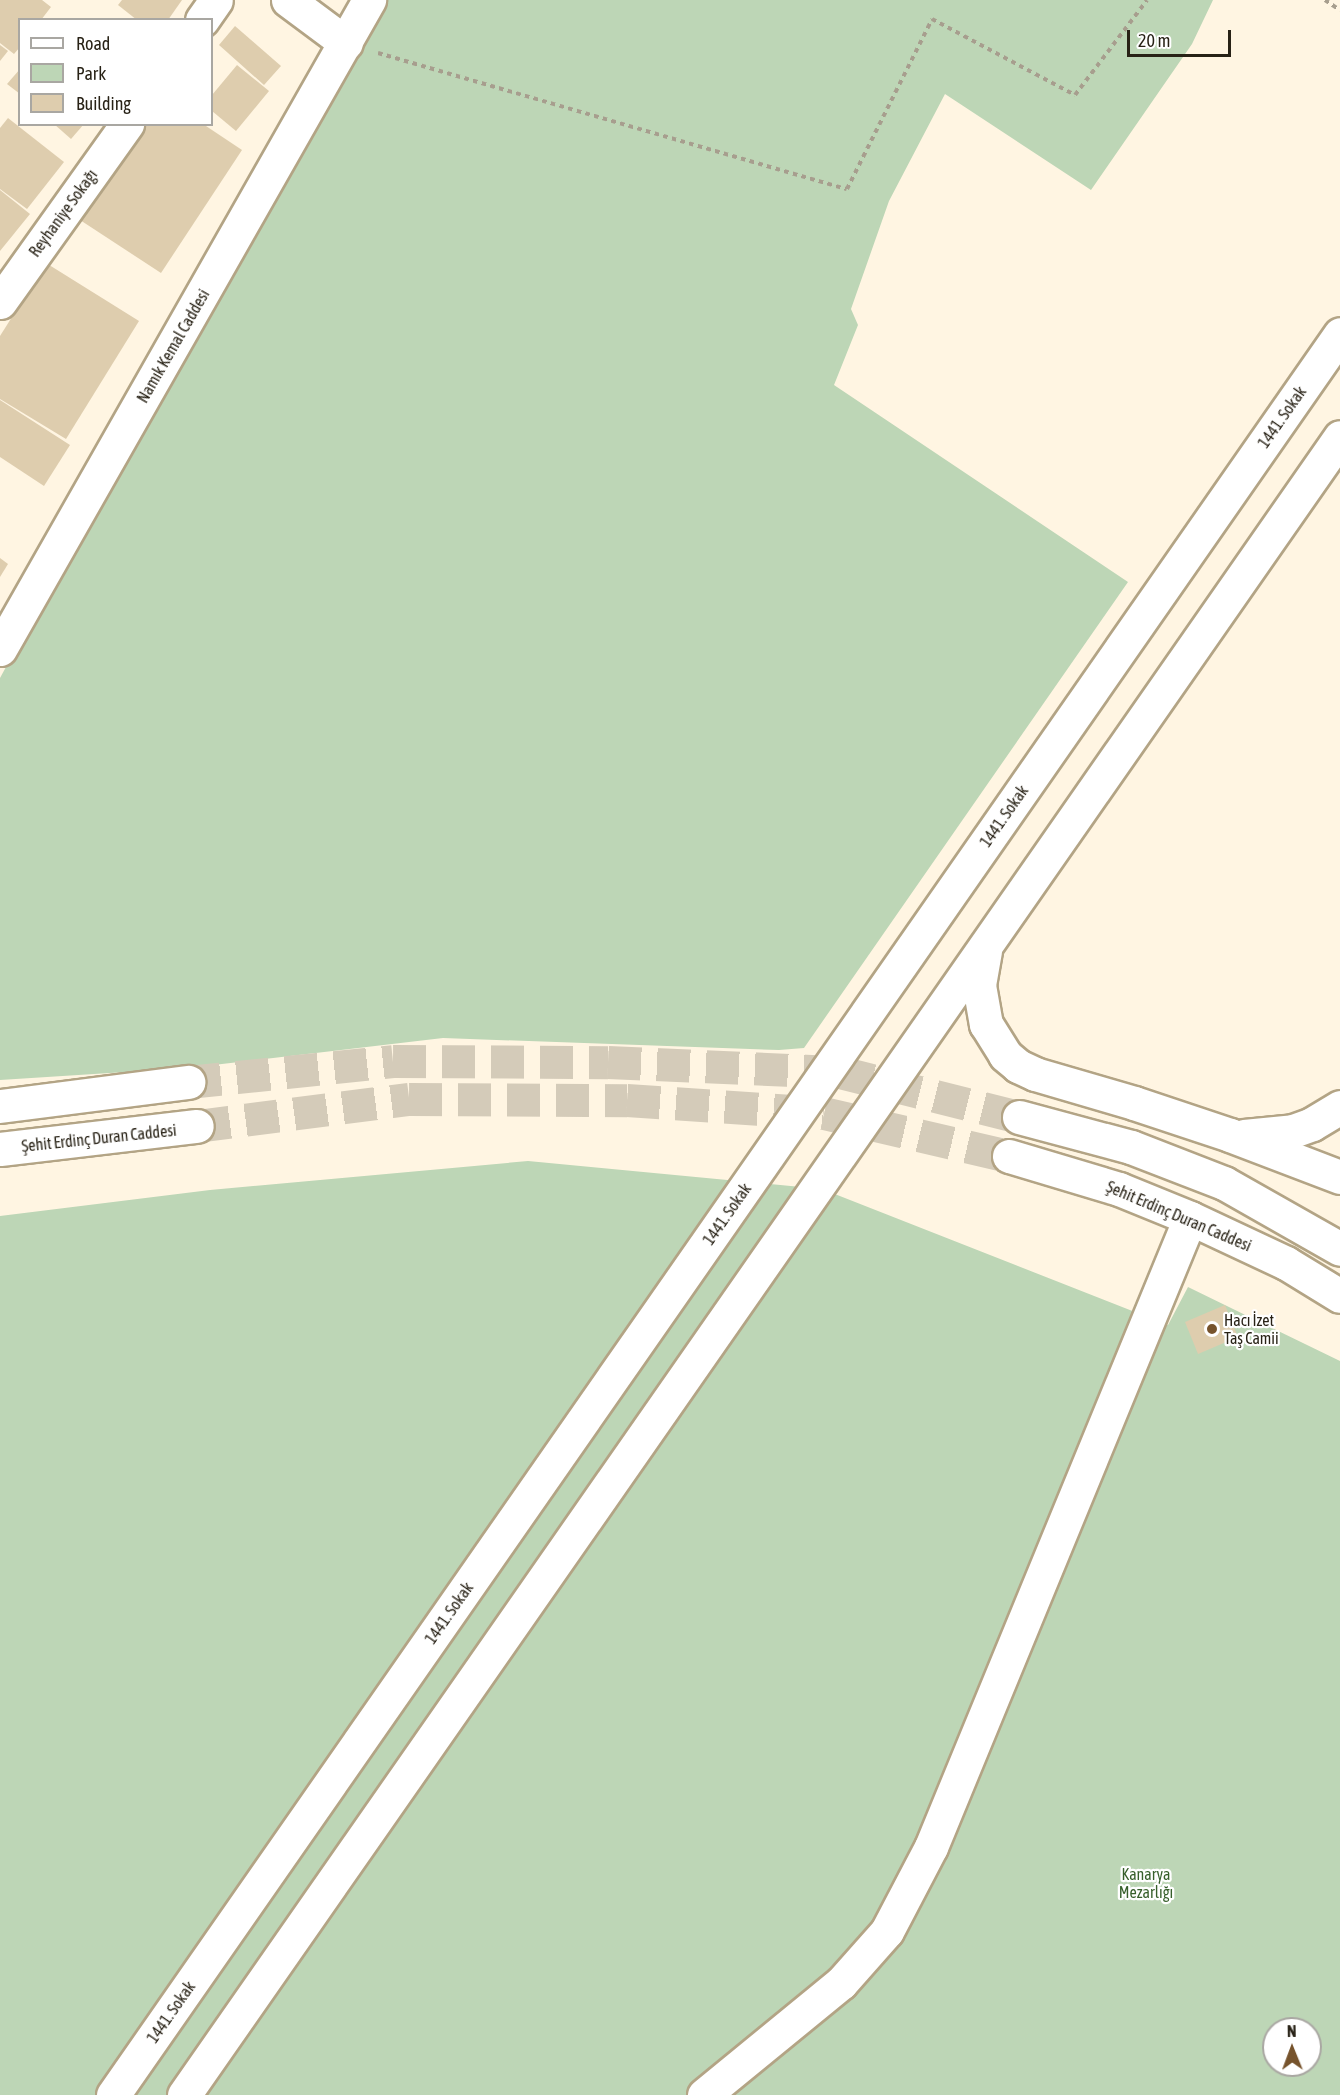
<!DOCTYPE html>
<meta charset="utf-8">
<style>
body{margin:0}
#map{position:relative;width:1340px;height:2095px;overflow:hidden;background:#fff5e2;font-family:"Asap Condensed",sans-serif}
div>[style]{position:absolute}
.green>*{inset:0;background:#bdd6b6}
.building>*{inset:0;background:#decdae}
.major-tunnel>*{height:33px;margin-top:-16.5px;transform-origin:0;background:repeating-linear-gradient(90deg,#d4cbb9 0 33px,transparent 0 49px)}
.path>*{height:4px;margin-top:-2px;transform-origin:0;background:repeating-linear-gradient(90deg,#a79e8e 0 4.5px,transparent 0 9px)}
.roads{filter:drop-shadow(2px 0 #b3a485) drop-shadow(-2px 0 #b3a485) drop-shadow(0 2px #b3a485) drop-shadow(0 -2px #b3a485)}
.minor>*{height:33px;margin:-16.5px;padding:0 16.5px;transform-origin:16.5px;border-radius:16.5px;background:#fff}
.major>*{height:33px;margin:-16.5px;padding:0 16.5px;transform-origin:16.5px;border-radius:16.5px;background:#fff}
.dots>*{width:16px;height:16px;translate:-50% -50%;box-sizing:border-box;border:3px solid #fff;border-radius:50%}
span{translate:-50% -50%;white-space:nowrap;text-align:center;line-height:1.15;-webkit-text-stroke:4.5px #fff;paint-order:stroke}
.street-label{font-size:16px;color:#282216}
.poi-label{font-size:16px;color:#282216}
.left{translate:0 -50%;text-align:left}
.park-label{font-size:16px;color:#375f2b}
.legend{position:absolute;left:18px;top:18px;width:195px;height:108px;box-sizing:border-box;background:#fff;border:2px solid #a9a7a2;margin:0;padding:8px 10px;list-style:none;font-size:18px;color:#282216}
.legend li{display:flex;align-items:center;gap:12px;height:30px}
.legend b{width:30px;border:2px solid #a9a7a2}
.north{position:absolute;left:1262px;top:2017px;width:60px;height:60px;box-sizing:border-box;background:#fff;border:2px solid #a9a7a2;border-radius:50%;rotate:359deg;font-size:16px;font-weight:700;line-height:24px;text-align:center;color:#282216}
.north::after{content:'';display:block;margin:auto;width:21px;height:27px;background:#76532c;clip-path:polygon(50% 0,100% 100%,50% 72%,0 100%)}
.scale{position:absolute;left:1127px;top:30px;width:104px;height:27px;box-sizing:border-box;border:3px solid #282216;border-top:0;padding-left:8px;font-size:18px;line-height:21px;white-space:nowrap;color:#282216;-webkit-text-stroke:4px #fff;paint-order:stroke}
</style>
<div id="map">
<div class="green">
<div style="clip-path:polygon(373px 0,1213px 0,1192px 44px,1091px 190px,945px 94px,889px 201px,851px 309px,858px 325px,834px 385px,1128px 582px,804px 1048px,779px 1050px,443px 1038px,188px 1068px,0 1080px,0 678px,346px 43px)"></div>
<div style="clip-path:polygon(evenodd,528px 1161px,822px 1189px,1168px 1325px,1188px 1287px,1340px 1361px,1340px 2095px,0 2095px,0 1216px,210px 1190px,528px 1161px,1274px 2029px,1310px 2029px,1310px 2065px,1274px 2065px,1274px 2029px)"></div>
</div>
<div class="building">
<div style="clip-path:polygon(0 0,42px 0,51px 7px,41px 20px,20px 20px,20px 47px,14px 54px,0 43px)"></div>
<div style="clip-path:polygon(122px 0,182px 0,168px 20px,137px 20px,118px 5px)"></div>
<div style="clip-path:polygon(235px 26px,281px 66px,264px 85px,219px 45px)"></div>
<div style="clip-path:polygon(0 45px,8px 51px,0 61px)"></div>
<div style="clip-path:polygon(237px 65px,269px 91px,236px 131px,212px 111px,212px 95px)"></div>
<div style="clip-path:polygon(20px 69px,20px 94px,7px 84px)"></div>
<div style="clip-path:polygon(8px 118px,64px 162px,27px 209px,0 189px,0 128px)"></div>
<div style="clip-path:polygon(54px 124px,84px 124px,71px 139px)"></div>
<div style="clip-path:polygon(143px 124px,203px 124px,242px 150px,161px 273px,80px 220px)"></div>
<div style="clip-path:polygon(0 190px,30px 214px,0 251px)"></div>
<div style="clip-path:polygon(46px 263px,139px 321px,66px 439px,0 399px,0 336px)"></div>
<div style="clip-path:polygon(0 400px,70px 445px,44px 486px,0 457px)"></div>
<div style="clip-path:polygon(0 558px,8px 564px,0 577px)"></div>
<div style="clip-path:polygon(1225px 1305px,1238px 1337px,1198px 1354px,1185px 1322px)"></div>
</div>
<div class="major-tunnel">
<div style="left:188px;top:1082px;width:206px;rotate:-5.8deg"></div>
<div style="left:393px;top:1061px;width:215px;rotate:0.3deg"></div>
<div style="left:608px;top:1062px;width:232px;rotate:2.5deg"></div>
<div style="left:840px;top:1072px;width:185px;rotate:14.1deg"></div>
<div style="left:197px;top:1126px;width:214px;rotate:-7.3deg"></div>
<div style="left:409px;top:1099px;width:218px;rotate:0.3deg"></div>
<div style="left:627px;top:1100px;width:197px;rotate:3.8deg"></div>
<div style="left:824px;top:1113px;width:190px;rotate:13.1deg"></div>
</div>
<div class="path">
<div style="left:1325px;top:0;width:18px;rotate:34deg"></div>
<div style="left:378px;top:53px;width:488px;rotate:16.2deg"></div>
<div style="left:847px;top:189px;width:190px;rotate:-63.4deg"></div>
<div style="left:932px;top:19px;width:162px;rotate:28deg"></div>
<div style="left:1075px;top:95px;width:119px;rotate:-52.8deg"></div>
</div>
<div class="roads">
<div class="minor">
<div style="left:288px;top:0;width:72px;rotate:36.6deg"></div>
<div style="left:202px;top:20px;width:24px;rotate:-55deg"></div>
<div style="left:0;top:302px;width:219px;rotate:-54.5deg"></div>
<div style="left:0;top:649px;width:747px;rotate:-60.38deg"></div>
<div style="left:985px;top:951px;width:35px;rotate:100deg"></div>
<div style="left:979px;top:985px;width:40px;rotate:80deg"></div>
<div style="left:986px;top:1024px;width:36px;rotate:58deg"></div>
<div style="left:1005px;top:1055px;width:17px;rotate:40deg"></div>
<div style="left:1018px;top:1066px;width:19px;rotate:25deg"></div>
<div style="left:1035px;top:1074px;width:103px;rotate:16.3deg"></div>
<div style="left:1134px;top:1103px;width:101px;rotate:18.4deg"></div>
<div style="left:1230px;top:1135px;width:118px;rotate:20.9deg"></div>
<div style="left:1244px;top:1136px;width:49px;rotate:-5.8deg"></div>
<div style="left:1293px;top:1131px;width:20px;rotate:-20deg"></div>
<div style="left:1312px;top:1124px;width:33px;rotate:-31deg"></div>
<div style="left:113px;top:2095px;width:2146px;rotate:-55.13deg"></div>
<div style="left:184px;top:2095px;width:2021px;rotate:-55.11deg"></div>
<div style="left:704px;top:2095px;width:177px;rotate:-39.3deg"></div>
<div style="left:841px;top:1983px;width:69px;rotate:-48.5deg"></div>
<div style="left:887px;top:1931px;width:95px;rotate:-62.4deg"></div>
<div style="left:931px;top:1847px;width:680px;rotate:-67.62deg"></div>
</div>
<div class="major">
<div style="left:0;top:1106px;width:190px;rotate:-7.3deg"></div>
<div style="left:1019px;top:1117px;width:116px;rotate:15deg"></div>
<div style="left:1131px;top:1147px;width:100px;rotate:21.2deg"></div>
<div style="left:1224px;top:1183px;width:133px;rotate:29.6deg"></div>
<div style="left:0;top:1149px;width:198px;rotate:-6.7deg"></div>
<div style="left:1009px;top:1156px;width:115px;rotate:16.7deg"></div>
<div style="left:1119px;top:1189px;width:77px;rotate:22.2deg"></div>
<div style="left:1190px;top:1218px;width:106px;rotate:25.1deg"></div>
<div style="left:1286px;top:1263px;width:63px;rotate:31.4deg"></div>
</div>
</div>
<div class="dots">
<div style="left:1212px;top:1329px;background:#76532c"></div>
</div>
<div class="street-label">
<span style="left:63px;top:213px;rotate:-54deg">Reyhaniye Sokağı</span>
<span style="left:173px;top:346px;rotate:-60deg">Namık Kemal Caddesi</span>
<span style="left:1282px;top:417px;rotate:-55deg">1441. Sokak</span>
<span style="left:1004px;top:816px;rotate:-55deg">1441. Sokak</span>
<span style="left:99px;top:1138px;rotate:-6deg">Şehit Erdinç Duran Caddesi</span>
<span style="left:727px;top:1214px;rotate:-55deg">1441. Sokak</span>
<span style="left:1179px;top:1216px;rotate:23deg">Şehit Erdinç Duran Caddesi</span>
<span style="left:449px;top:1613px;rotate:-55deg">1441. Sokak</span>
<span style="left:171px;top:2012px;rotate:-55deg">1441. Sokak</span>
</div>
<div class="poi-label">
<span class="left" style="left:1224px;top:1329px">Hacı İzet<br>Taş Camii</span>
</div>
<div class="park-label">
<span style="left:1146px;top:1883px">Kanarya<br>Mezarlığı</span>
</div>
<ul class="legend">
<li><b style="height:8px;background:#fff"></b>Road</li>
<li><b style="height:16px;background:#bdd6b6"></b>Park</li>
<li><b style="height:16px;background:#decdae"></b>Building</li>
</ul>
<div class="north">N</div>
<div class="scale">20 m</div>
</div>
